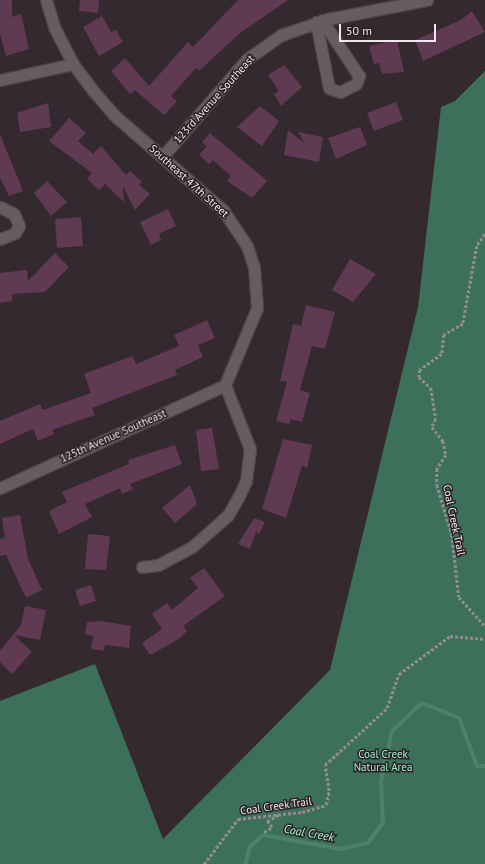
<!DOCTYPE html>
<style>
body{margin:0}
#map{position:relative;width:485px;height:864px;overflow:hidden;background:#33292f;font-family:"PT Sans",sans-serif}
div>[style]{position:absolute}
.forest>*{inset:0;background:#3d705a}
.stream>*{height:4px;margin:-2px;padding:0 2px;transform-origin:2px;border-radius:2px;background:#4e816a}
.building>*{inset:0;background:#603952}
.path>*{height:2.5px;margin-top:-1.25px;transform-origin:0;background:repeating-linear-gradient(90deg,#938b90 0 3px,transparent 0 5px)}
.roads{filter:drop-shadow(1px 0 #4e464a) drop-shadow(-1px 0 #4e464a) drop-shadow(0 1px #4e464a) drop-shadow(0 -1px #4e464a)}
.minor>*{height:11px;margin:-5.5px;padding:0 5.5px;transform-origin:5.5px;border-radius:5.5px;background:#675c62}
span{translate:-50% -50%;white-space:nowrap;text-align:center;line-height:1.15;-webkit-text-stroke:3px #291f25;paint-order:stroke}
.street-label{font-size:11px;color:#efe9ed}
.park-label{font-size:11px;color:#a1f3ce}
.water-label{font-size:12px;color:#a7f9d3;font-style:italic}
.scale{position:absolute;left:339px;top:24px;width:97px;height:18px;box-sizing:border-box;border:2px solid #efe9ed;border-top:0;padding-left:5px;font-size:12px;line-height:14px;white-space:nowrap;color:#efe9ed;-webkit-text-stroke:3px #291f25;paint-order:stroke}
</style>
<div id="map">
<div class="forest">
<div style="clip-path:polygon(485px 71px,485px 864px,0 864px,0 701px,95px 664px,163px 839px,330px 670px,418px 307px,441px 107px,455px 101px)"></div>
</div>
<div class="stream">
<div style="left:246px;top:864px;width:16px;rotate:-79deg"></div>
<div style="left:249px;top:848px;width:19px;rotate:-43deg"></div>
<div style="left:263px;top:835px;width:79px;rotate:10.2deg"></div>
<div style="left:341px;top:849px;width:28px;rotate:-13deg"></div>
<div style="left:368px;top:843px;width:26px;rotate:-54deg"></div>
<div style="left:383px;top:822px;width:41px;rotate:-92.8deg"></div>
<div style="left:381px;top:781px;width:51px;rotate:-77.6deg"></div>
<div style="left:392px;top:731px;width:41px;rotate:-43deg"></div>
<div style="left:422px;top:703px;width:40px;rotate:22deg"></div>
<div style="left:459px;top:718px;width:51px;rotate:69.4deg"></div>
<div style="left:477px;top:766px;width:8px"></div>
</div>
<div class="building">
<div style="clip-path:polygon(0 0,12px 0,12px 17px,21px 14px,29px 49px,6px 56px,0 34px)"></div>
<div style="clip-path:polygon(80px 0,99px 0,98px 13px,79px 11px)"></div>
<div style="clip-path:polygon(238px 0,288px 0,240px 33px,199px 71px,196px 68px,171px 96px,177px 101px,164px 115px,135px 90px,130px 94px,111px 71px,125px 58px,149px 86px,188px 42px,193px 47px)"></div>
<div style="clip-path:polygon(472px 11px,485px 32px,423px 61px,415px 40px,461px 20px)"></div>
<div style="clip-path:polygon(102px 16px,111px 32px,116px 30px,123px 42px,99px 56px,83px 27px)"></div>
<div style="clip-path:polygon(397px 40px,404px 72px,382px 74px,379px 63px,374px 64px,369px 46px)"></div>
<div style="clip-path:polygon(284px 65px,302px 87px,281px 106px,274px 94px,279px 91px,268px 75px)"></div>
<div style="clip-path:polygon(396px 102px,403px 120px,374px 131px,367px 113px)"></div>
<div style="clip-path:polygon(48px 103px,51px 127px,20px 132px,17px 113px)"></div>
<div style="clip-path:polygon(260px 106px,279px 121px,262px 146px,237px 127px)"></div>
<div style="clip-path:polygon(69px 118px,86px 133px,78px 141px,93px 154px,101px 146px,126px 175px,130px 171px,142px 182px,139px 185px,150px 194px,135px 210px,123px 186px,124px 202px,105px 184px,99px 190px,87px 179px,92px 173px,49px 141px)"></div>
<div style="clip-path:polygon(360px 127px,367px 145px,336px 159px,328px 138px)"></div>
<div style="clip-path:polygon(288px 130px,305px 144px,298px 132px,323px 137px,319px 162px,284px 155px)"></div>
<div style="clip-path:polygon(210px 133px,267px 181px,252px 198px,227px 181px,231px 176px,213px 160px,209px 164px,199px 155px,207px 146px,202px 142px)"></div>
<div style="clip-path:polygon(0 134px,23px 191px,9px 196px,0 178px)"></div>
<div style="clip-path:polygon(47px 181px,67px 202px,51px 216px,34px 193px)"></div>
<div style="clip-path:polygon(168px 209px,176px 226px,159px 234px,161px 240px,151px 245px,140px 222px)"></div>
<div style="clip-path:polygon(81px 217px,83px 246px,57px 248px,55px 219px)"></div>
<div style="clip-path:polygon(55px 253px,69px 267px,45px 292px,12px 294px,12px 301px,0 303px,0 273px,27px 270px,28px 281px)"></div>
<div style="clip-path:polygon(350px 259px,376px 274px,353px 302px,332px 290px)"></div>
<div style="clip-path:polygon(306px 305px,335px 312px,325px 349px,312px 346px,300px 390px,310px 393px,302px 422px,291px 419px,289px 424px,276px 421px,287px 382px,280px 381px,293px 324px,301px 326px)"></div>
<div style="clip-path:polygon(207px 320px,215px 338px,198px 345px,203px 357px,175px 370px,177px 375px,92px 408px,95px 415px,52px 430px,54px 434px,38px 441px,33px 429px,0 444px,0 421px,40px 404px,43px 410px,91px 393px,84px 374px,132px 356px,136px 364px,179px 346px,174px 335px)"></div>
<div style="clip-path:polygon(212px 428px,219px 469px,201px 471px,196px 430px)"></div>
<div style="clip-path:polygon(283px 439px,312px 445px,307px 468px,302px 466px,286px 518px,262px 509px)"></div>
<div style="clip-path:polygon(175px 445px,182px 464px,130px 484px,133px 489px,122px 494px,120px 488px,85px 504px,92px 517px,59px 534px,49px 511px,67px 502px,62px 492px,129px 464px,128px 460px)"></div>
<div style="clip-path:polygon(190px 485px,197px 504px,175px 523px,162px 508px)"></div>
<div style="clip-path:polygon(20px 515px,28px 559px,42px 590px,26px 598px,6px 555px,0 556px,0 539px,5px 538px,2px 518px)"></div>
<div style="clip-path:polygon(254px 518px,265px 522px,259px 534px,256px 532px,250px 549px,238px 544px)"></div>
<div style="clip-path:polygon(88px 534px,110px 536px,106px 570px,85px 569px)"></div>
<div style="clip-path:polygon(204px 568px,225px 596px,183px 626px,187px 631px,179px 639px,150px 655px,142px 643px,162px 629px,152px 614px,167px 603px,172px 610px,198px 588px,190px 578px)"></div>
<div style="clip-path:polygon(91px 585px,96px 601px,80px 606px,75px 590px)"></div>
<div style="clip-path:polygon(25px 606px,46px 610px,40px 640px,14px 635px,32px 652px,12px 674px,0 662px,0 651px,21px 625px)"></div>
<div style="clip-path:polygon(100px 621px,131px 626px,129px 648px,105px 645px,104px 651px,91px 649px,93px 636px,85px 634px,87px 622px)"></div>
</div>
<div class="path">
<div style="left:485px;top:234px;width:14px;rotate:124deg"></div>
<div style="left:477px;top:246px;width:79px;rotate:100.2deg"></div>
<div style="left:463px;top:324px;width:22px;rotate:150deg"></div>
<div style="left:444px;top:335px;width:19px;rotate:96deg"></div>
<div style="left:442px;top:354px;width:27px;rotate:144deg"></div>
<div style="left:420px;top:370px;width:7px;rotate:98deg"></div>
<div style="left:419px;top:377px;width:16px;rotate:43deg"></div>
<div style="left:431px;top:388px;width:31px;rotate:81deg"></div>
<div style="left:436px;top:419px;width:9px;rotate:117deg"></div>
<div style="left:432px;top:427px;width:18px;rotate:52deg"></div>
<div style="left:443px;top:441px;width:14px;rotate:78deg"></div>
<div style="left:446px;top:455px;width:17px;rotate:123deg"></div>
<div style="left:437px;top:469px;width:16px;rotate:90deg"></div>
<div style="left:437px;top:485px;width:52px;rotate:73.3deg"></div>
<div style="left:452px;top:535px;width:62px;rotate:83.6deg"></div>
<div style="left:459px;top:597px;width:39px;rotate:48deg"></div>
<div style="left:264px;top:832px;width:9px;rotate:-32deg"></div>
<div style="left:272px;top:827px;width:8px;rotate:-130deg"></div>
<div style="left:267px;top:821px;width:15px;rotate:-28deg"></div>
<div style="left:204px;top:864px;width:56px;rotate:-52.9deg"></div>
<div style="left:238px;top:819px;width:64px;rotate:-6.2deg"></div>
<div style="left:302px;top:812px;width:25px;rotate:-16deg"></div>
<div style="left:326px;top:805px;width:14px;rotate:-78deg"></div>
<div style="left:329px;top:791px;width:26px;rotate:-99deg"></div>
<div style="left:325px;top:765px;width:84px;rotate:-42.6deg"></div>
<div style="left:387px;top:708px;width:36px;rotate:-71deg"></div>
<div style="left:399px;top:674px;width:64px;rotate:-36.7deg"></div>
<div style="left:450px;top:636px;width:35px;rotate:5deg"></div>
</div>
<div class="roads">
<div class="minor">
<div style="left:46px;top:0;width:28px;rotate:73deg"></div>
<div style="left:54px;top:27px;width:42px;rotate:62.8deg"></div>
<div style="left:73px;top:64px;width:36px;rotate:53deg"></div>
<div style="left:95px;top:93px;width:29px;rotate:49deg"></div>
<div style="left:114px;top:115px;width:145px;rotate:41.1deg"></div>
<div style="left:223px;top:210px;width:43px;rotate:56.3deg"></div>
<div style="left:247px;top:246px;width:22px;rotate:72deg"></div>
<div style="left:254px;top:267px;width:41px;rotate:85.8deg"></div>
<div style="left:257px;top:308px;width:83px;rotate:112.6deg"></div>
<div style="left:316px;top:22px;width:67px;rotate:78.9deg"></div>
<div style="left:329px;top:88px;width:12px;rotate:20deg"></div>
<div style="left:340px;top:92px;width:18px;rotate:-27deg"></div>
<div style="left:356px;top:84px;width:9px;rotate:-69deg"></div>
<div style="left:359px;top:76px;width:67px;rotate:-123.5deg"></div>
<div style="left:0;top:80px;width:75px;rotate:-12.4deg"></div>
<div style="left:163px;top:156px;width:128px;rotate:-49.1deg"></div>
<div style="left:247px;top:59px;width:42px;rotate:-35.2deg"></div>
<div style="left:281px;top:35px;width:50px;rotate:-18.8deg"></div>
<div style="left:328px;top:19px;width:101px;rotate:-10.9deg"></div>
<div style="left:0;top:207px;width:16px;rotate:27deg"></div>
<div style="left:14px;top:214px;width:13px;rotate:67deg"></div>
<div style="left:19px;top:226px;width:8px;rotate:120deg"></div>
<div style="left:15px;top:233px;width:16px;rotate:158deg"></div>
<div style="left:0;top:488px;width:247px;rotate:-24.6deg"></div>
<div style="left:142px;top:567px;width:16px;rotate:-7deg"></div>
<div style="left:158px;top:565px;width:38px;rotate:-28deg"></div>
<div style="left:192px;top:547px;width:48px;rotate:-41.6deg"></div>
<div style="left:228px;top:515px;width:20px;rotate:-60deg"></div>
<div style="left:238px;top:498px;width:19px;rotate:-65deg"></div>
<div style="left:246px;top:481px;width:32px;rotate:-83deg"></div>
<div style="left:250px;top:449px;width:69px;rotate:-111.3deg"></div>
</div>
</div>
<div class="street-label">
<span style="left:214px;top:99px;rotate:-48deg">123rd Avenue Southeast</span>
<span style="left:189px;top:181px;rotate:42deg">Southeast 47th Street</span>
<span style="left:113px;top:436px;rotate:-24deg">125th Avenue Southeast</span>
<span style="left:454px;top:520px;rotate:78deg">Coal Creek Trail</span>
<span style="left:276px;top:806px;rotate:-8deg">Coal Creek Trail</span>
</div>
<div class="park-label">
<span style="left:383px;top:761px">Coal Creek<br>Natural Area</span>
</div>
<div class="water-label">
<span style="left:309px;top:833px;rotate:10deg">Coal Creek</span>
</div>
<div class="scale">50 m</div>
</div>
